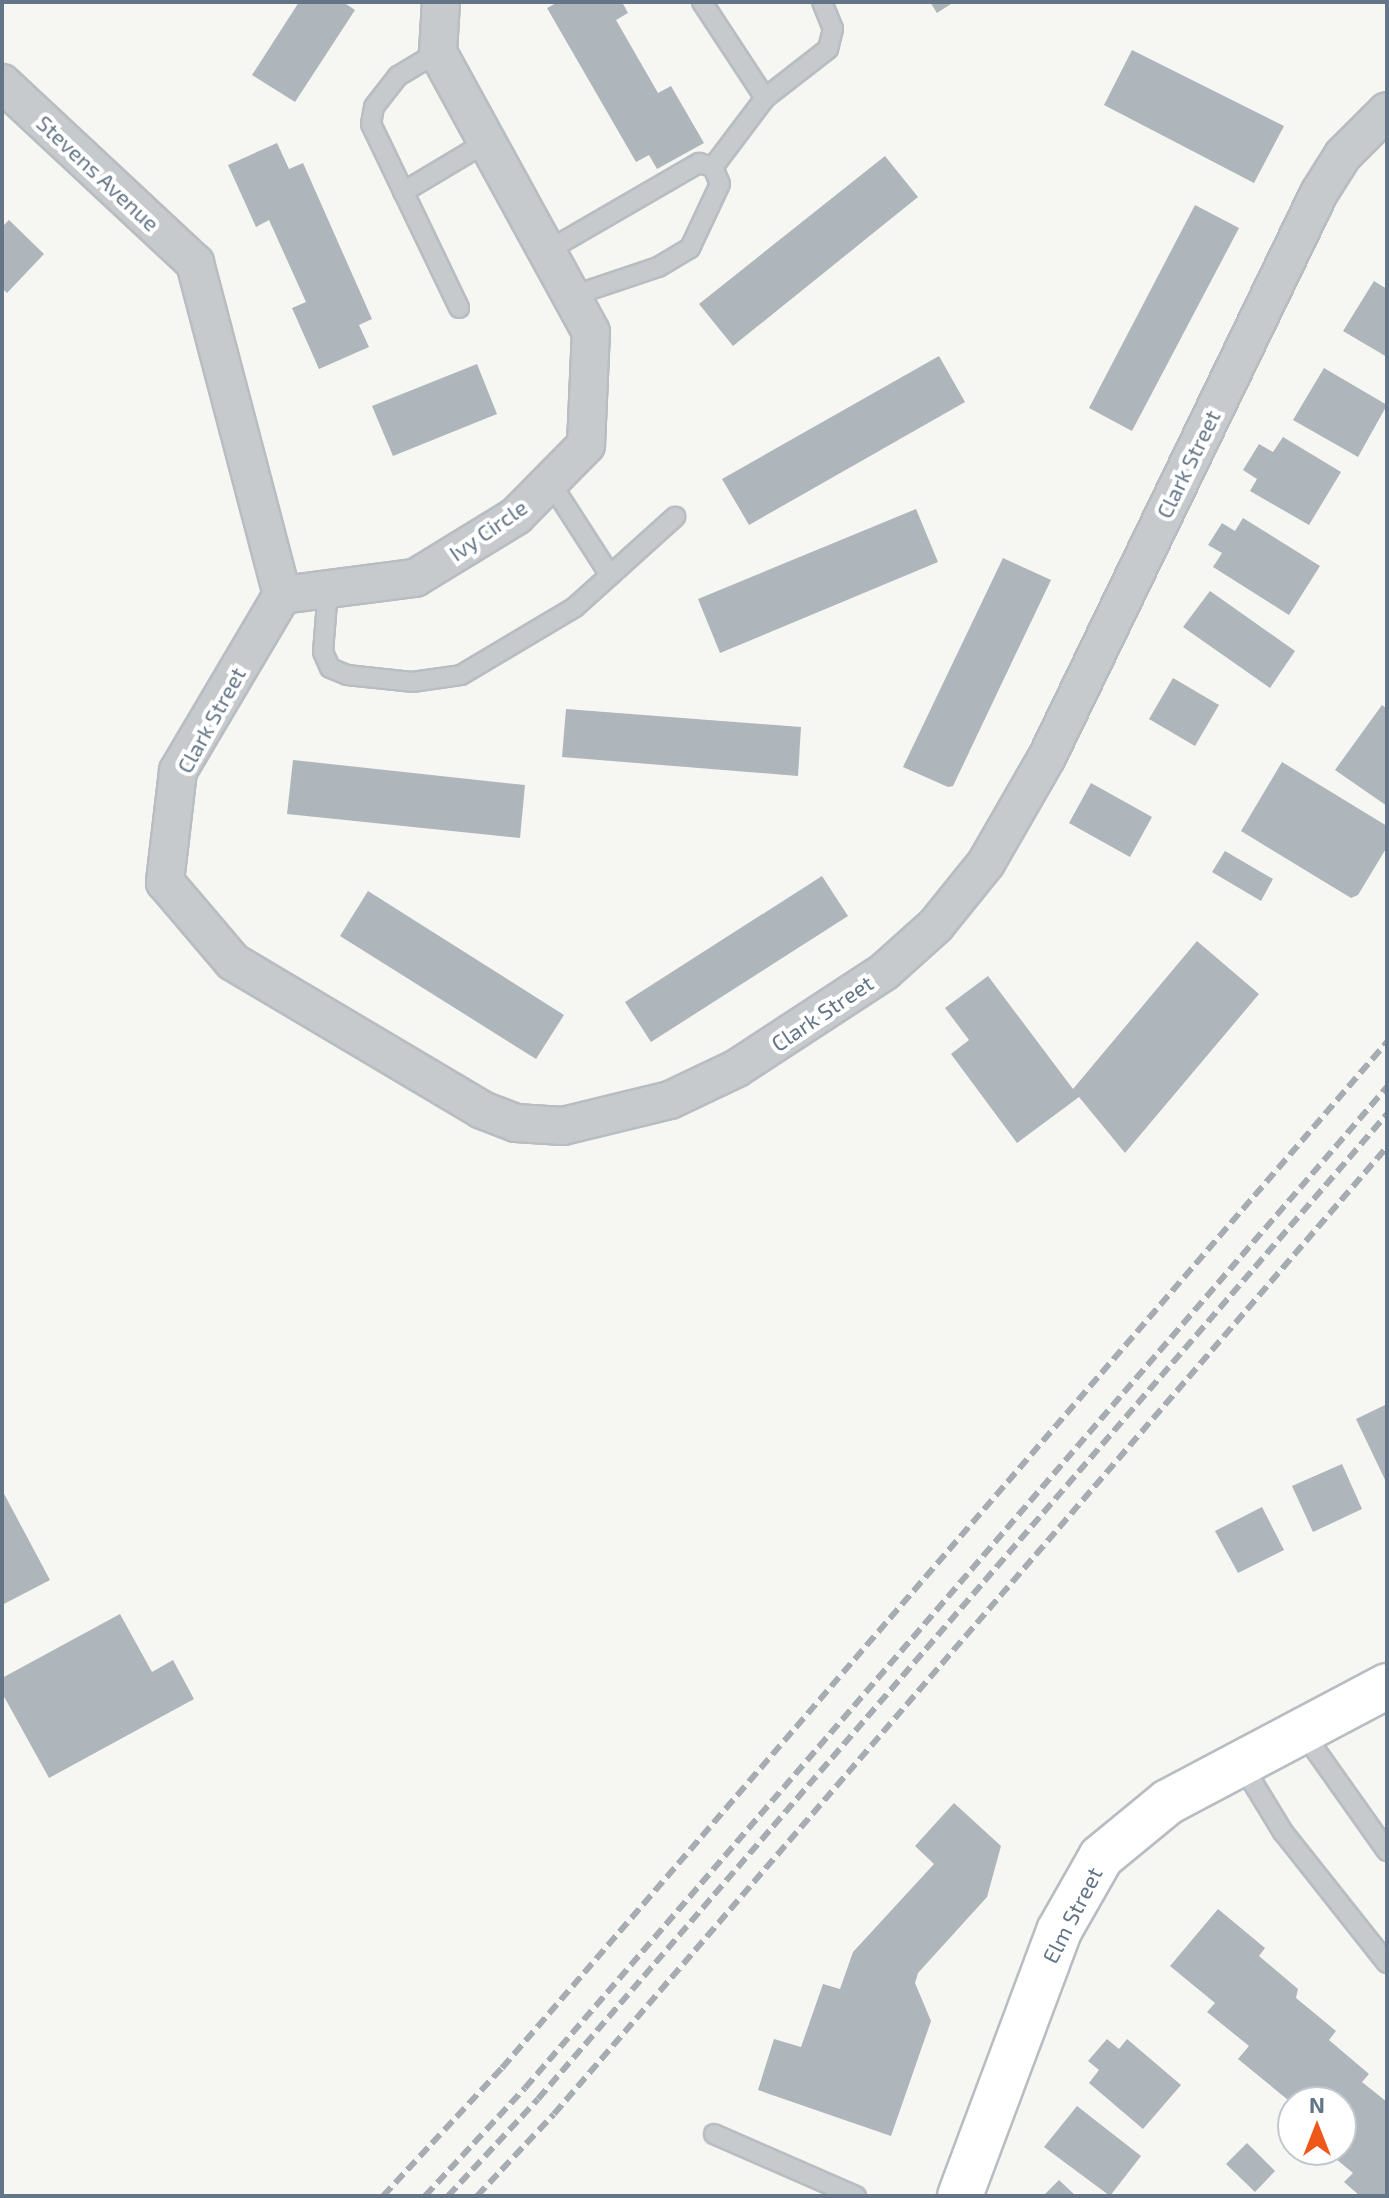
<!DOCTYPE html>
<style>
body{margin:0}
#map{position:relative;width:1389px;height:2198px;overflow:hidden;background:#f6f7f3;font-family:"Exo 2",sans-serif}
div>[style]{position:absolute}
.building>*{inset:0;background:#aeb5bb}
.roads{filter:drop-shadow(2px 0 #b8bdc2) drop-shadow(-2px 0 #b8bdc2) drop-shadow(0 2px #b8bdc2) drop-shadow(0 -2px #b8bdc2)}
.service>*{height:18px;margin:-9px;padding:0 9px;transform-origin:9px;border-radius:9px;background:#c6cacd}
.minor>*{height:36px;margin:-18px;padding:0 18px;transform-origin:18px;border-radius:18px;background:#c6cacd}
.secondary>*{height:44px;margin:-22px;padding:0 22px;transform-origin:22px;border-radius:22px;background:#fff}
.rail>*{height:6px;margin-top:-3px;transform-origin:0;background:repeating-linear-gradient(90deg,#a6acb2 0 12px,transparent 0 18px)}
span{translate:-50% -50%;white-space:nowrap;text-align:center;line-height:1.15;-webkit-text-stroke:8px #fff;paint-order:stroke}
.street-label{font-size:22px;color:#637586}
.frame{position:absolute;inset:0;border:4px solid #637586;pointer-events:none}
.north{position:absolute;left:1277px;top:2086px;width:80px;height:80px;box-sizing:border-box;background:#fff;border:2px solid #c1c8cf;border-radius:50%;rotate:0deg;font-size:22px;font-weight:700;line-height:32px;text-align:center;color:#637586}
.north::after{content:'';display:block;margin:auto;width:28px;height:36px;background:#f0581a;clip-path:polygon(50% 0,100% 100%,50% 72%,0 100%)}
</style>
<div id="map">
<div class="building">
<div style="clip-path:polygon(299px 2px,343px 2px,355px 10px,295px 102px,252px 75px)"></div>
<div style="clip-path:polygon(558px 2px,622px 2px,628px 13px,616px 20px,658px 93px,671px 86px,704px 143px,657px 169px,649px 155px,636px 162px,547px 8px)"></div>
<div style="clip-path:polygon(930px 2px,954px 2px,937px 13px)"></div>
<div style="clip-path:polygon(1132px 50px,1284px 126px,1254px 183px,1104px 105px)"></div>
<div style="clip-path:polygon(277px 143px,289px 169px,303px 163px,372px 319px,359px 325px,369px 347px,319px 369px,292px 308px,306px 302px,269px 220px,256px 227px,228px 165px)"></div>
<div style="clip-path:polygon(885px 156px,918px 197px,733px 346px,699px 304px)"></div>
<div style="clip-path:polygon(1195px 205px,1239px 228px,1132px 431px,1089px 408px)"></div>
<div style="clip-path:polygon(9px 220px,44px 254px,7px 293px,2px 288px,2px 227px)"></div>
<div style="clip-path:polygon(1374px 281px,1387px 289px,1387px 357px,1343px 331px)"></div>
<div style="clip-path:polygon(939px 356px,965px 402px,749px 525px,722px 479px)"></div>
<div style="clip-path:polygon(477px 364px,497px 414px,393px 456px,372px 406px)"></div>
<div style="clip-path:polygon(1324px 368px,1387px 405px,1358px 457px,1293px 420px)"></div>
<div style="clip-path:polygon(1283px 437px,1341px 472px,1309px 525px,1250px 491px,1257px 479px,1243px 470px,1259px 444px,1273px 452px)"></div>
<div style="clip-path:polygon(916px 509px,938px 562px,720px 653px,698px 599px)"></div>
<div style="clip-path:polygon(1243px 518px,1320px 566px,1289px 615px,1213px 567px,1222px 553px,1208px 545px,1222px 523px,1235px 531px)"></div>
<div style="clip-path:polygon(1003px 558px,1051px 580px,953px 786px,948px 787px,903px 767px)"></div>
<div style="clip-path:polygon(1210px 591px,1295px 651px,1270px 688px,1183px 627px)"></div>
<div style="clip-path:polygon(1173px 678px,1219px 705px,1195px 746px,1149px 719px)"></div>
<div style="clip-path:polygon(1382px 705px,1387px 709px,1387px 806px,1335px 770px)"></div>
<div style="clip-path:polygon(566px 709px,801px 727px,798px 776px,562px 757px)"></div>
<div style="clip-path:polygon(293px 760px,525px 785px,520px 838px,287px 814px)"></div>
<div style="clip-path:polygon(1282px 762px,1387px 826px,1387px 847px,1358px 895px,1351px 898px,1241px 831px)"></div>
<div style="clip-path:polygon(1091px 783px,1152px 817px,1130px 857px,1069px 823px)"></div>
<div style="clip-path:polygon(1225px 851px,1273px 879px,1261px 901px,1212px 872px)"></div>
<div style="clip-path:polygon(822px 876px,848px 916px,651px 1042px,625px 1002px)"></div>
<div style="clip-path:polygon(368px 891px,564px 1015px,536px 1059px,340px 936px)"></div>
<div style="clip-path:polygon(1197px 941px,1259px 994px,1125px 1153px,1079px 1097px,1017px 1143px,951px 1054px,969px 1040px,945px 1008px,988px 976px,1073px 1089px)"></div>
<div style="clip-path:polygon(1387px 1404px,1387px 1484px,1356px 1419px)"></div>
<div style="clip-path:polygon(1342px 1464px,1362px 1509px,1313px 1532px,1292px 1486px)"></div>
<div style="clip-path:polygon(2px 1490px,50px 1580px,2px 1605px)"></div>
<div style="clip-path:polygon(1262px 1507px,1284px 1550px,1238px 1573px,1215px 1531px)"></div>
<div style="clip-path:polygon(120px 1614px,152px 1672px,173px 1660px,194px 1699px,49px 1778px,2px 1693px,2px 1678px)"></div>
<div style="clip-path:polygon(954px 1803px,1001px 1846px,987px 1897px,918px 1973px,915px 1983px,931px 2021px,891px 2136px,758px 2090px,774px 2039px,801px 2047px,823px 1984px,840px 1989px,853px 1952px,934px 1864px,915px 1846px)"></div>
<div style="clip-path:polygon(1218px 1909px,1265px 1948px,1259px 1956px,1298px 1989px,1296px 1998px,1336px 2031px,1329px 2040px,1369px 2074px,1362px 2082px,1387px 2102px,1387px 2196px,1360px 2196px,1344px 2182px,1353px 2173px,1325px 2150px,1341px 2150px,1341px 2102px,1293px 2104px,1238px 2059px,1249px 2046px,1207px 2012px,1215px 2003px,1170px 1966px)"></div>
<div style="clip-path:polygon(1107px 2039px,1119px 2049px,1127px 2039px,1181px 2085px,1143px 2129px,1089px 2083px,1099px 2070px,1088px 2061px)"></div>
<div style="clip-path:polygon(1077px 2106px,1141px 2156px,1110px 2196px,1044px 2147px)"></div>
<div style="clip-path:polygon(1247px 2143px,1275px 2171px,1255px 2192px,1226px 2164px)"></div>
<div style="clip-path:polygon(1059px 2180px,1076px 2196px,1043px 2196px)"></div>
</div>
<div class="roads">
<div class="service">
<div style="left:702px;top:2px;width:115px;rotate:56.7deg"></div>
<div style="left:438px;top:52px;width:47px;rotate:149deg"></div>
<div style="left:398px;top:76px;width:39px;rotate:128deg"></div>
<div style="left:374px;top:107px;width:17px;rotate:100deg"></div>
<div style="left:371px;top:124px;width:204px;rotate:64.4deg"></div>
<div style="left:713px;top:167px;width:86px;rotate:-53deg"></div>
<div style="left:765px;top:98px;width:80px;rotate:-37.9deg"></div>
<div style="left:828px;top:49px;width:21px;rotate:-76deg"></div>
<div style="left:833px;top:29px;width:29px;rotate:-112deg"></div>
<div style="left:403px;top:192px;width:98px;rotate:-30.8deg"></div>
<div style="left:547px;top:251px;width:176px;rotate:-30.1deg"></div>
<div style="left:699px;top:163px;width:15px;rotate:16deg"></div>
<div style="left:713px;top:167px;width:18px;rotate:68deg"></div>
<div style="left:720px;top:184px;width:71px;rotate:115.1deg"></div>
<div style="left:690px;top:248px;width:37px;rotate:149deg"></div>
<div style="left:658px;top:267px;width:91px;rotate:161.4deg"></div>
<div style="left:550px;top:482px;width:111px;rotate:57.2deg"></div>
<div style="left:328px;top:590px;width:62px;rotate:94.6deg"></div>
<div style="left:323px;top:652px;width:17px;rotate:66deg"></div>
<div style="left:330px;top:668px;width:18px;rotate:22deg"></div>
<div style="left:347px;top:675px;width:65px;rotate:6.1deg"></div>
<div style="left:412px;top:682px;width:49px;rotate:-8.1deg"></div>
<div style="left:461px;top:675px;width:133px;rotate:-30.8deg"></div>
<div style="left:575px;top:607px;width:135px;rotate:-42deg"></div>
<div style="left:1302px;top:1731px;width:147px;rotate:54.7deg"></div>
<div style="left:1241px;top:1763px;width:81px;rotate:58.7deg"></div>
<div style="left:1283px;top:1832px;width:167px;rotate:51.6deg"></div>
<div style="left:714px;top:2134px;width:155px;rotate:23.6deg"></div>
</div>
<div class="minor">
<div style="left:2px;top:83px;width:264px;rotate:43deg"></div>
<div style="left:195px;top:263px;width:343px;rotate:75.3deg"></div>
<div style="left:282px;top:595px;width:134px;rotate:-7.3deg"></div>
<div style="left:415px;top:578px;width:119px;rotate:-31.5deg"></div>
<div style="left:516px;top:516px;width:100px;rotate:-45.4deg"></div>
<div style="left:586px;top:445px;width:113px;rotate:-87.5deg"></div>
<div style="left:591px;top:332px;width:319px;rotate:-118.7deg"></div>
<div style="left:438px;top:52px;width:50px;rotate:-86.6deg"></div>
<div style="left:282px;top:595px;width:204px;rotate:120.6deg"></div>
<div style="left:178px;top:771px;width:112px;rotate:96.7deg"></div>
<div style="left:165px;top:882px;width:105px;rotate:49.6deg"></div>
<div style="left:233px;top:962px;width:290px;rotate:30.7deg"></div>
<div style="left:482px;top:1110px;width:36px;rotate:21deg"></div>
<div style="left:516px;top:1123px;width:47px;rotate:3.7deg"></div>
<div style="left:563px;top:1126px;width:110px;rotate:-13.7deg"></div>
<div style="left:670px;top:1100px;width:74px;rotate:-25.5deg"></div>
<div style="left:737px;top:1068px;width:177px;rotate:-33.2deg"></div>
<div style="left:885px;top:971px;width:69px;rotate:-42deg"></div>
<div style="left:936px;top:925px;width:80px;rotate:-51.1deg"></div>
<div style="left:986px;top:863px;width:122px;rotate:-60.1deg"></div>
<div style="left:1047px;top:757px;width:626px;rotate:-64.25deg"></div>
<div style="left:1319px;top:193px;width:45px;rotate:-57.7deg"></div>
<div style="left:1343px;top:155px;width:62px;rotate:-45deg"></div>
</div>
<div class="secondary">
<div style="left:960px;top:2196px;width:283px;rotate:-69.5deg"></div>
<div style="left:1059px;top:1931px;width:85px;rotate:-60.4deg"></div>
<div style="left:1101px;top:1857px;width:87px;rotate:-39.4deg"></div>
<div style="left:1168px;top:1802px;width:248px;rotate:-27.9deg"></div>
</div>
</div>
<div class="rail">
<div style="left:383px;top:2196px;width:175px;rotate:-47.1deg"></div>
<div style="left:502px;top:2068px;width:1355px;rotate:-49.22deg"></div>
<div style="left:425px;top:2196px;width:147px;rotate:-47.2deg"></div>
<div style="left:525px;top:2088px;width:1321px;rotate:-49.27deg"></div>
<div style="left:448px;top:2196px;width:132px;rotate:-47.1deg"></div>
<div style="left:538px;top:2099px;width:1300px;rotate:-49.24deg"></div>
<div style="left:477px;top:2196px;width:112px;rotate:-46.8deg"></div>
<div style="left:554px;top:2114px;width:1276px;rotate:-49.26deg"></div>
</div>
<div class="street-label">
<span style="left:98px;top:173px;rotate:43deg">Stevens Avenue</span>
<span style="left:1188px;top:464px;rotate:-64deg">Clark Street</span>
<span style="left:488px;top:530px;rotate:-35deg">Ivy Circle</span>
<span style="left:211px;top:720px;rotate:-61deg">Clark Street</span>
<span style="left:822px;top:1013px;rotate:-34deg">Clark Street</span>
<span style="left:1072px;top:1915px;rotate:-63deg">Elm Street</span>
</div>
<div class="frame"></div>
<div class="north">N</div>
</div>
